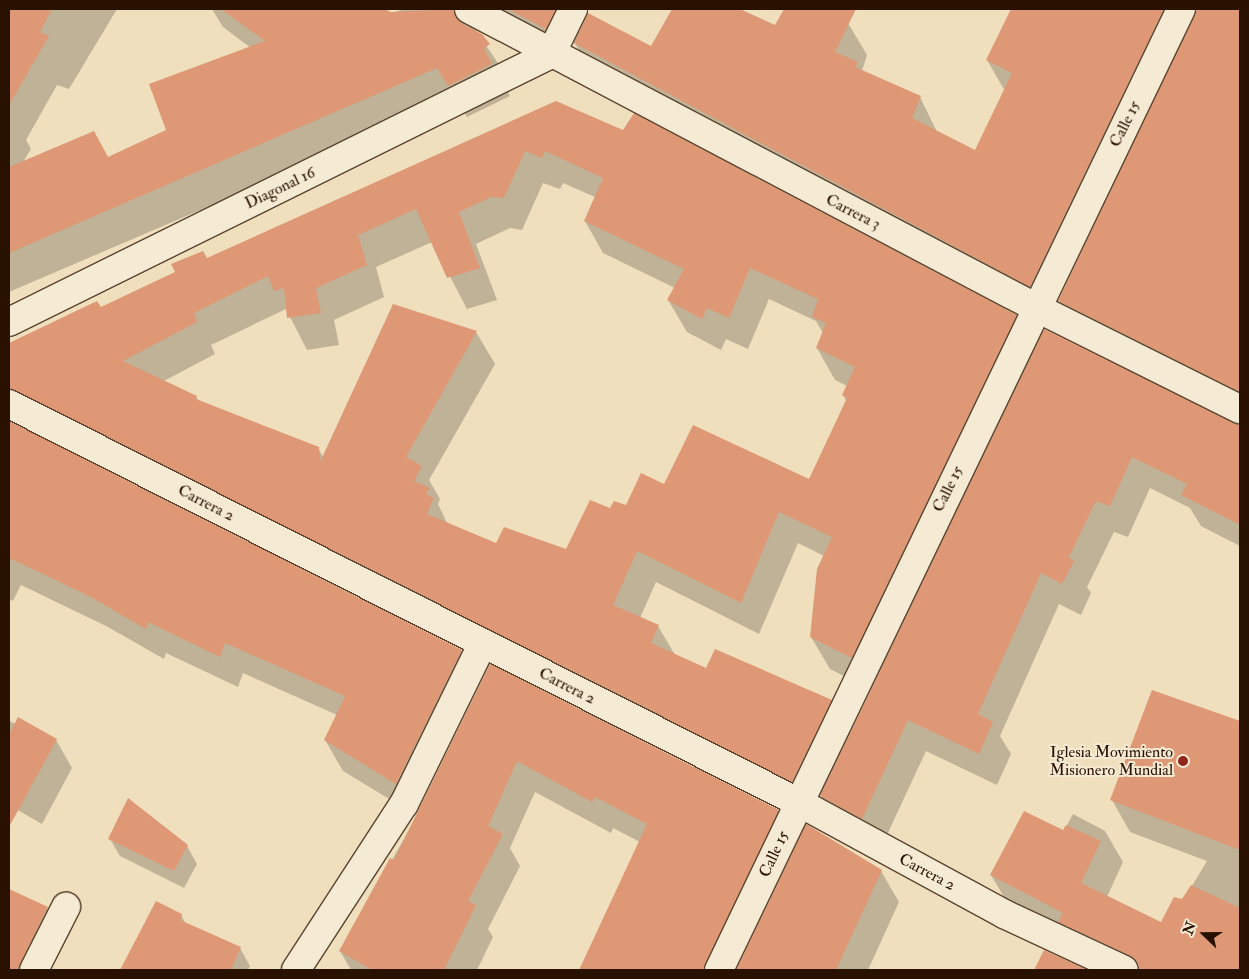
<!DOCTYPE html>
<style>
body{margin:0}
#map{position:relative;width:1249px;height:979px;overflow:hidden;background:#efdfbd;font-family:"IM FELL Double Pica",serif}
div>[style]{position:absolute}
.shadow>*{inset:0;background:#0003}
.building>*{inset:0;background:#de9875}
.roads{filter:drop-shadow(1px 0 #5a442f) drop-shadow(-1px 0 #5a442f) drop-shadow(0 1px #5a442f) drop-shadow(0 -1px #5a442f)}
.street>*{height:28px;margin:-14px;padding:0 14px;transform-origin:14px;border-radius:14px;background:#f5ead4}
.dots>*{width:14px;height:14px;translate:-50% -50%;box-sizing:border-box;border:2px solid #f5ead4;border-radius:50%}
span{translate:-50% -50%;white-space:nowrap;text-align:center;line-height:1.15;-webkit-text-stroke:4px #f5ead4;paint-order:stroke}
.street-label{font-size:16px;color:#291100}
.poi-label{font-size:16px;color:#291100}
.right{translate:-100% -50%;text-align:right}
.frame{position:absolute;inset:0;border:10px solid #291100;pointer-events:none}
.north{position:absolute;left:1179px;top:909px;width:50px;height:50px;-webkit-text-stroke:4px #f5ead4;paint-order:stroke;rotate:292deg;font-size:14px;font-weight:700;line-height:20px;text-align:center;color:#291100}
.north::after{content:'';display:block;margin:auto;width:18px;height:22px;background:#291100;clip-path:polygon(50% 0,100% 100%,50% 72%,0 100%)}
</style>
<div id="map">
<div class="shadow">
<div style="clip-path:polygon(9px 9px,117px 9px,69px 89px,57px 85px,26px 140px,31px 149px,23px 162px,109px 158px,168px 130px,251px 48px,223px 27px,212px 9px,389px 9px,386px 15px,404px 9px,462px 9px,507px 77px,501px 80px,510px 96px,467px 117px,457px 100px,9px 292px)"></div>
<div style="clip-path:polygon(483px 9px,584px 9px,575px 26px,580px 33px,651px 48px,673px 9px,717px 9px,736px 18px,776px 27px,785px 9px,818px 9px,848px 23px,867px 55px,862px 71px,920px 97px,937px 132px,976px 151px,1005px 91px,987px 60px,1013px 9px,1240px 9px,1240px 413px,1078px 332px,1059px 301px,1185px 34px,1048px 317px,593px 75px,574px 42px,565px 60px)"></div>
<div style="clip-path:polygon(evenodd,556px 102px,1016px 316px,1036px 350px,1233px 424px,1240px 424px,1240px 546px,1201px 526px,1190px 508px,1150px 488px,1128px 537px,1114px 532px,1087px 587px,1091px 593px,1081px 615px,1059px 604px,1000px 736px,1011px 754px,997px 785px,926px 751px,880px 850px,840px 828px,820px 794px,811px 813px,9px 401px,9px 344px,96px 302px,101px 308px,556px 102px,543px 183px,560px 189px,563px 183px,595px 197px,585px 221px,603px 253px,675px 288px,668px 300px,687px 332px,721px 350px,726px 339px,748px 349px,769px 299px,816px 321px,823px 333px,817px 348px,835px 380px,847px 386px,843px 395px,847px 402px,809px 481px,665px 485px,627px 506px,610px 510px,567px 551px,497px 544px,447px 523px,438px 504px,440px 499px,429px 480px,495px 364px,476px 332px,323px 457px,318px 448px,199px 401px,196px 397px,164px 381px,215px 354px,211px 345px,286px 309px,307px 350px,339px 345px,334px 320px,384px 297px,376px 267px,432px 242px,467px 309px,497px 300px,476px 244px,510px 228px,522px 230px,543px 183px,556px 102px,798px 543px,824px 556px,811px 637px,830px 669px,872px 690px,851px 735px,831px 701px,706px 669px,675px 655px,658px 626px,640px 618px,656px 582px,759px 634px,798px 543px)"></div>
<div style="clip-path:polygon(9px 423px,461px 651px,479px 682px,414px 814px,343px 771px,325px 740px,337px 715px,243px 673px,238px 687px,166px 653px,164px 659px,108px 627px,21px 585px,13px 601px,9px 599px)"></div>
<div style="clip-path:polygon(491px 666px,778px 811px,796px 842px,734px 970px,581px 970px,640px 842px,613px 828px,611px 833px,535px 792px,510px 848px,520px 866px,488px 929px,493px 937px,477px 970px,351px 970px,340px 951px,425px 802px)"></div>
<div style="clip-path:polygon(1152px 691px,1240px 722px,1240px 970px,1114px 970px,1010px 907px,991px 875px,1064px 831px,1073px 814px,1105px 831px,1123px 862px,1107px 897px,1161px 923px,1183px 901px,1207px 861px,1130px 832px,1112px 800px)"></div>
<div style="clip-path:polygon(9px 721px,56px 740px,72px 768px,42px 824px,9px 805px)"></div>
<div style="clip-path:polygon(807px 826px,881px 871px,899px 902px,868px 970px,738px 970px)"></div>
<div style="clip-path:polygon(110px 839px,187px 846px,197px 864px,184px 888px,120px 856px)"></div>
<div style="clip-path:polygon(9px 890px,47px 908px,64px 937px,47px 970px,9px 970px)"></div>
<div style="clip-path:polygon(156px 903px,181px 915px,186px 924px,240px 948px,250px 966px,248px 970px,122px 970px)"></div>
</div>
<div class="building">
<div style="clip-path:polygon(9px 9px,52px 9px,40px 32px,49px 36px,9px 105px)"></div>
<div style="clip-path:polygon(221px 9px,381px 9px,391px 12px,454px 9px,461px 23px,482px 34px,490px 44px,484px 48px,492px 64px,448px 86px,437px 68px,9px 253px,9px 167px,94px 131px,108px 157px,166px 130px,149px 84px,265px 41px)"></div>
<div style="clip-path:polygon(508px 9px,556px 9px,546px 29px)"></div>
<div style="clip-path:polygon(672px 9px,740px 9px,775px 25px,784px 9px,856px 9px,835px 52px,858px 62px,855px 67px,921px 96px,912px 118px,975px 150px,1012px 73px,986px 60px,1011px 9px,1164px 9px,1030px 287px,574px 43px,588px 13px,651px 46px)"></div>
<div style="clip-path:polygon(1196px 9px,1240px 9px,1240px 392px,1058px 301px)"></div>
<div style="clip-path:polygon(evenodd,556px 101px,623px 130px,634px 113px,1017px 315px,852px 658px,810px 637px,817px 569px,832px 537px,779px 512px,741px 603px,637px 551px,613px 605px,659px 625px,651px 643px,706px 668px,715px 649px,832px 700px,792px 782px,9px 388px,9px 343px,97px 301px,101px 307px,175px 272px,171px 264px,203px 251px,207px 258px,556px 101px,525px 151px,542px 158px,545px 151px,603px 178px,584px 221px,684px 269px,667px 300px,702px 319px,707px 308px,729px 318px,750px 268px,818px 299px,812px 317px,826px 323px,816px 348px,855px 367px,842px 395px,847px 398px,809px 479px,693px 425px,664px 484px,641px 473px,626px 505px,614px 501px,610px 508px,590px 500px,566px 549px,504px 527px,496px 543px,427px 514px,434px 498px,426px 494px,430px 488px,414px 481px,422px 466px,406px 457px,477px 331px,393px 304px,320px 462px,319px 447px,196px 399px,197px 396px,123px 361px,197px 322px,194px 313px,268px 276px,274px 291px,284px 288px,287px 318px,321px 313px,316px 288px,367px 265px,358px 235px,416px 209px,447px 278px,480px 268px,459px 212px,491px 197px,504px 198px,525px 151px)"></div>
<div style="clip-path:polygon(1044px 329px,1240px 425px,1240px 525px,1181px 495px,1187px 484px,1132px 457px,1110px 506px,1096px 501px,1069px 557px,1074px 561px,1062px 584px,1041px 573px,978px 714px,993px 722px,979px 754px,908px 720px,862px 819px,820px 796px)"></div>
<div style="clip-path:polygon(9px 421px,462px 650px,396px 784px,324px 740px,345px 696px,225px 643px,220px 657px,148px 622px,146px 629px,89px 596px,9px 558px)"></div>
<div style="clip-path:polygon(490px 664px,779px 810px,704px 970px,579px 970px,647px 824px,595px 797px,592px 802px,517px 761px,488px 826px,503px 834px,468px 901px,476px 905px,444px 970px,372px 970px,339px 951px,390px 858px,394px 860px)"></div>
<div style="clip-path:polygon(1152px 690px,1240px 721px,1240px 850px,1110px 800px)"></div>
<div style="clip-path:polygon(18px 717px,57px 739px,9px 827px,9px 735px)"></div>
<div style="clip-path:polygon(128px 798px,188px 845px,174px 871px,108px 839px)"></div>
<div style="clip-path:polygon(1024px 811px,1063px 830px,1066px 825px,1101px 841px,1081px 883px,1161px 922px,1174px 897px,1182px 899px,1191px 885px,1240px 908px,1240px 970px,1139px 970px,1137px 961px,1131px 956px,1058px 922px,1063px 913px,990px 875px)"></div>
<div style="clip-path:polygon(806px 824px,882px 870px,836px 970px,736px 970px)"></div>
<div style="clip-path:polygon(9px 889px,48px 907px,17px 970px,9px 970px)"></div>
<div style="clip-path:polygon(156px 901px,182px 914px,180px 920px,241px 947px,231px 970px,120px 970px)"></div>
<div style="clip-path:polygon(1044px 950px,1088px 970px,1034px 970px)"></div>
</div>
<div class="roads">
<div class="street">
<div style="left:469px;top:9px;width:640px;rotate:27.77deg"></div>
<div style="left:1035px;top:307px;width:229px;rotate:26.5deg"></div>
<div style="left:9px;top:322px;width:605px;rotate:-26.31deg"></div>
<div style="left:551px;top:54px;width:50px;rotate:-63.9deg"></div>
<div style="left:9px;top:404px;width:884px;rotate:26.77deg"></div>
<div style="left:798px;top:802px;width:234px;rotate:28.5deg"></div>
<div style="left:1004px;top:914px;width:132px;rotate:25deg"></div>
<div style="left:34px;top:970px;width:71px;rotate:-63.1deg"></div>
<div style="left:296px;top:970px;width:198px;rotate:-57deg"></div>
<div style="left:404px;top:804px;width:179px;rotate:-63.9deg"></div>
<div style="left:719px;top:970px;width:1066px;rotate:-64.32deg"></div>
</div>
</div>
<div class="dots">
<div style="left:1183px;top:761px;background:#8f2418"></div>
</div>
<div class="street-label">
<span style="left:1125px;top:124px;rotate:-64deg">Calle 15</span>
<span style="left:280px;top:188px;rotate:-26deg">Diagonal 16</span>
<span style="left:853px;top:212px;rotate:27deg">Carrera 3</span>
<span style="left:948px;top:489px;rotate:-64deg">Calle 15</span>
<span style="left:206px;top:503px;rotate:27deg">Carrera 2</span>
<span style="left:567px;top:686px;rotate:27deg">Carrera 2</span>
<span style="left:774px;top:854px;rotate:-65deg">Calle 15</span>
<span style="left:927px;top:872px;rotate:28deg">Carrera 2</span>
</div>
<div class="poi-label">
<span class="right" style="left:1173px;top:761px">Iglesia Movimiento<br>Misionero Mundial</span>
</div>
<div class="frame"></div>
<div class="north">N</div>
</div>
